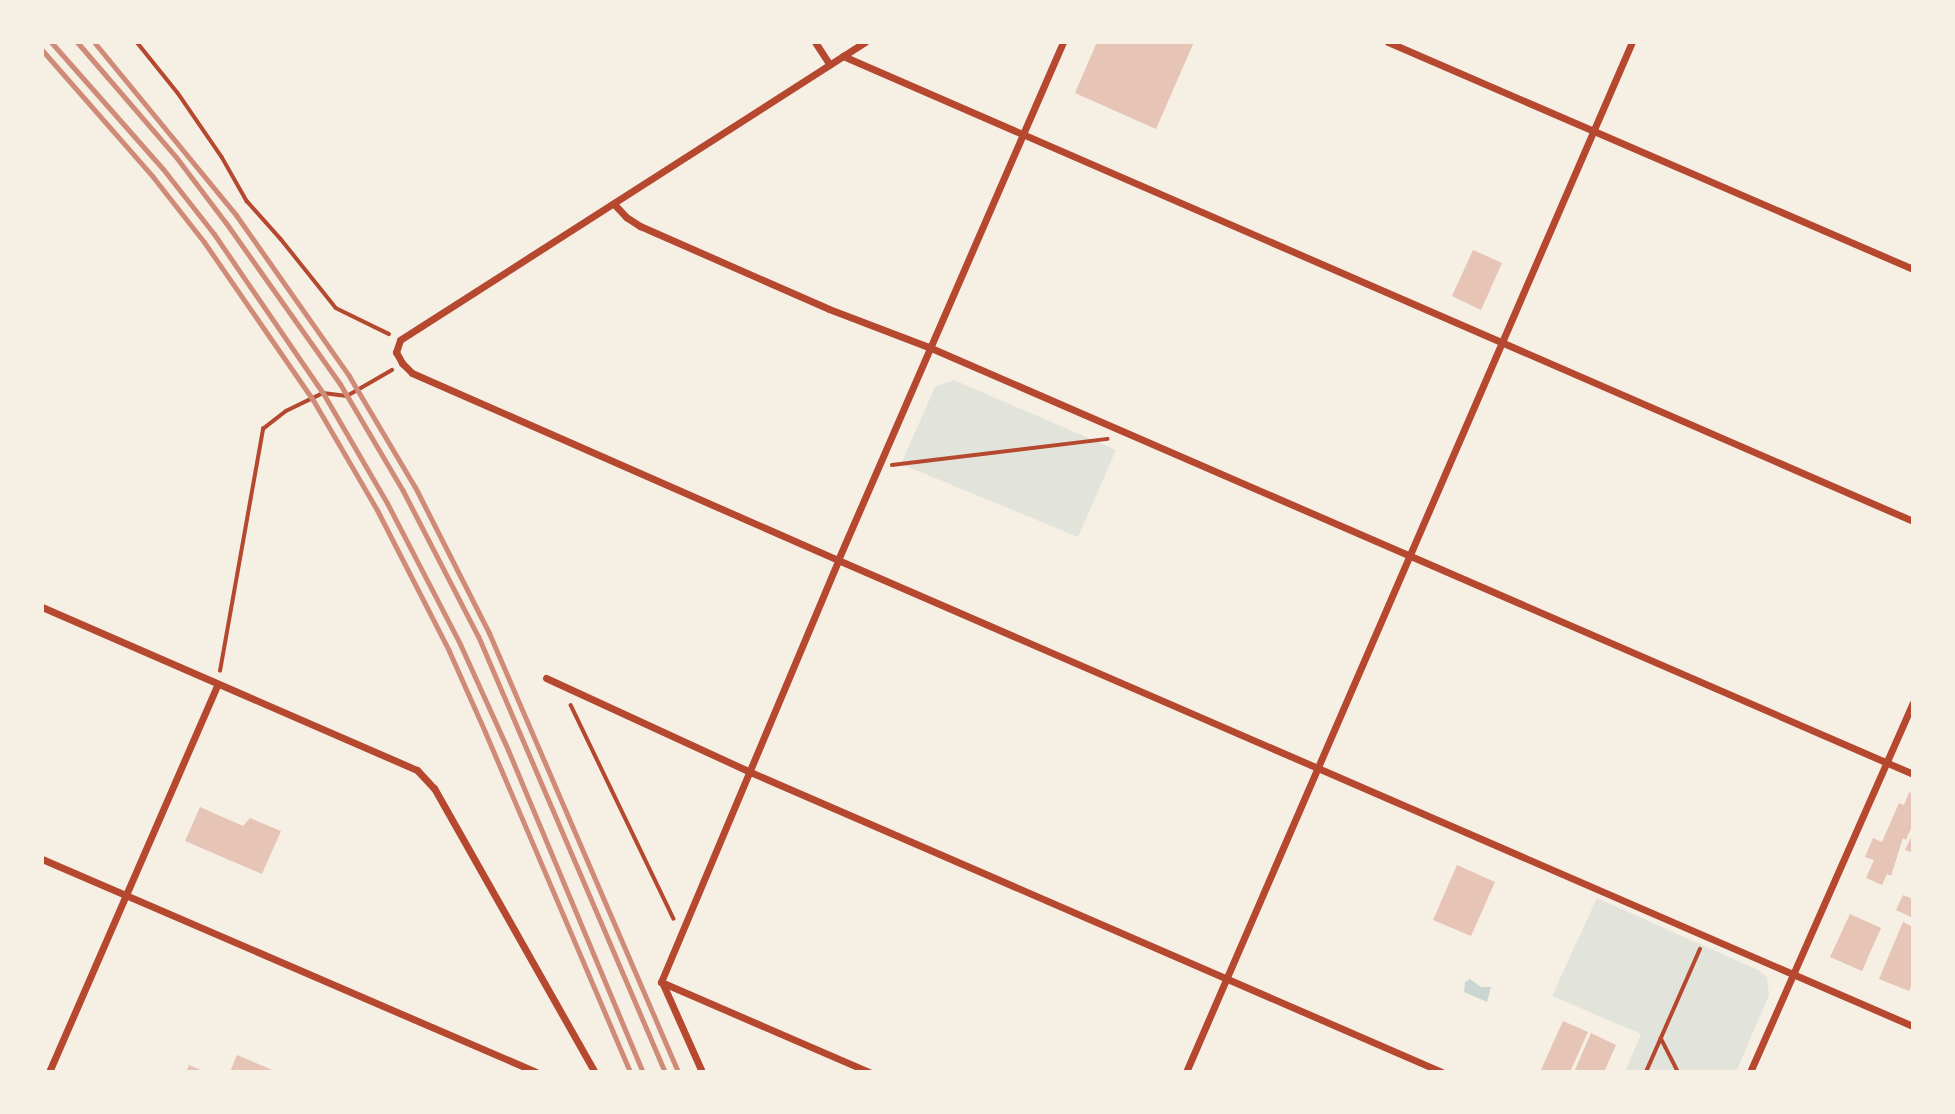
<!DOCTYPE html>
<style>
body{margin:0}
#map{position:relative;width:1955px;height:1114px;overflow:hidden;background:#f6efe4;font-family:"Public Sans",sans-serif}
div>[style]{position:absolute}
.green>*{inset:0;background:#e2e4dc}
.water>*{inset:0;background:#c9d6d2}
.building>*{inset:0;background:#e6c5b7}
.path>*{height:3.5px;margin:-1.75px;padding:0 1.75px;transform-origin:1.75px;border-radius:1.75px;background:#b5482f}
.minor>*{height:7px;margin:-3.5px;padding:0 3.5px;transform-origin:3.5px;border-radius:3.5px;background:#b5482f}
.rail>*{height:5px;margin:-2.5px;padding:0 2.5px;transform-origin:2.5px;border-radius:2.5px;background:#cf8b77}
span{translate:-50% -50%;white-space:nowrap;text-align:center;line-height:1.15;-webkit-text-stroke:6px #f6efe4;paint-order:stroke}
.frame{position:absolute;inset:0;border:44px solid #f6efe4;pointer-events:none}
</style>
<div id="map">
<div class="green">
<div style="clip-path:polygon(954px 380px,1116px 450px,1078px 537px,901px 464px,935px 387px)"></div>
<div style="clip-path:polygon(1597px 898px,1758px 970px,1767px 977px,1769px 995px,1736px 1072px,1625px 1072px,1641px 1034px,1552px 996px)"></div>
</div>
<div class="water">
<div style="clip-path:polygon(1470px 979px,1481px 987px,1491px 987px,1487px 1002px,1464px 992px,1465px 982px)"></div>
</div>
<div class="building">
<div style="clip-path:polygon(1097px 42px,1194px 42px,1156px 129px,1075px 93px)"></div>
<div style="clip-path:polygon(1473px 250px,1502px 263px,1481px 310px,1452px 296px)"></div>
<div style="clip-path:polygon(1909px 792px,1913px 794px,1913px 824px,1906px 840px,1903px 838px,1891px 876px,1887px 874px,1882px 885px,1866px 878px,1874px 860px,1865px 857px,1873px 838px,1882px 842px,1899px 803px,1904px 805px)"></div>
<div style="clip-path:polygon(200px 807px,243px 826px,250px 818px,281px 831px,262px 874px,185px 841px)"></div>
<div style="clip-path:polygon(1913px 833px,1913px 853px,1905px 850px)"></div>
<div style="clip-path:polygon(1457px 865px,1495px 882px,1471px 936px,1433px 920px)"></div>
<div style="clip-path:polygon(1903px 895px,1913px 899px,1913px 918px,1896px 910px)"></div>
<div style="clip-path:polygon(1850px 914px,1881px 928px,1862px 971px,1830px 957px)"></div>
<div style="clip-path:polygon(1903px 922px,1913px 927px,1913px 983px,1909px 991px,1879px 979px)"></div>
<div style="clip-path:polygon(1563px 1021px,1588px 1032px,1570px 1072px,1540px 1072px)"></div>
<div style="clip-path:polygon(1591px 1033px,1616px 1045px,1604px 1072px,1574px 1072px)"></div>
<div style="clip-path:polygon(237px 1055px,277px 1072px,230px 1072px)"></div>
<div style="clip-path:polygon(189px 1065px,206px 1072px,186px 1072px)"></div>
</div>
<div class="path">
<div style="left:137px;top:42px;width:65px;rotate:51.2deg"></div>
<div style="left:178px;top:93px;width:78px;rotate:55.5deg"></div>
<div style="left:222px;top:157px;width:51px;rotate:60.4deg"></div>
<div style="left:247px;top:201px;width:51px;rotate:48.2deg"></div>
<div style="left:281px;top:239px;width:88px;rotate:51.4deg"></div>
<div style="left:336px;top:308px;width:59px;rotate:26.1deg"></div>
<div style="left:892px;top:465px;width:217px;rotate:-6.9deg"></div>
<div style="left:220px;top:671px;width:246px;rotate:-79.9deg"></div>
<div style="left:263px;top:429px;width:29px;rotate:-38deg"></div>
<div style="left:286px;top:411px;width:41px;rotate:-25.9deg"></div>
<div style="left:323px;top:393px;width:24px;rotate:7deg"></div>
<div style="left:347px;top:396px;width:52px;rotate:-30deg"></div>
<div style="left:571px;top:705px;width:237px;rotate:64.3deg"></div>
<div style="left:1661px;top:1038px;width:38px;rotate:63deg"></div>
<div style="left:1646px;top:1072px;width:134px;rotate:-66.3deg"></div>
</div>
<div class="minor">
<div style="left:815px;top:42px;width:27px;rotate:57deg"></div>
<div style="left:865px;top:42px;width:552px;rotate:147.35deg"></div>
<div style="left:400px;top:340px;width:13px;rotate:108deg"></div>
<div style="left:396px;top:352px;width:13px;rotate:61deg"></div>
<div style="left:402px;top:363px;width:14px;rotate:45deg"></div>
<div style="left:412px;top:373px;width:465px;rotate:23.7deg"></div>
<div style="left:838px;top:560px;width:1172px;rotate:23.44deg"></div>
<div style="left:1388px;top:42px;width:572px;rotate:23.38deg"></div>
<div style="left:843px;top:56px;width:1167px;rotate:23.49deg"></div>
<div style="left:614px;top:204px;width:18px;rotate:47deg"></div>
<div style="left:626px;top:217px;width:17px;rotate:33deg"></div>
<div style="left:640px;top:226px;width:206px;rotate:23.7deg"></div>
<div style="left:829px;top:309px;width:109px;rotate:20.9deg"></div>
<div style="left:931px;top:348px;width:1070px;rotate:23.45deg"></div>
<div style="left:42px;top:607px;width:409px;rotate:23.5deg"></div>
<div style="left:417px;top:770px;width:25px;rotate:47deg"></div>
<div style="left:434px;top:788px;width:326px;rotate:60.5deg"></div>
<div style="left:546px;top:678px;width:222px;rotate:24.7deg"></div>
<div style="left:748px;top:771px;width:756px;rotate:23.45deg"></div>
<div style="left:42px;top:859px;width:538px;rotate:23.32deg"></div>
<div style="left:661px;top:982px;width:458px;rotate:-67.2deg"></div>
<div style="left:838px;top:560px;width:565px;rotate:-66.52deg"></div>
<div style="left:661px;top:982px;width:227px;rotate:23.4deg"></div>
<div style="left:662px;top:982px;width:98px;rotate:66deg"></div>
<div style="left:49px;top:1072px;width:423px;rotate:-66.5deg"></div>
<div style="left:1186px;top:1072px;width:1122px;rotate:-66.59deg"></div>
<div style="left:1750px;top:1072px;width:403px;rotate:-66.2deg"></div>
</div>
<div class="rail">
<div style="left:51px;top:42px;width:169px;rotate:48.6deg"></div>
<div style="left:163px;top:169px;width:83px;rotate:51.9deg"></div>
<div style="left:214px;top:234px;width:193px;rotate:55.6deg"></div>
<div style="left:323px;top:393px;width:127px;rotate:59.8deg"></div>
<div style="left:387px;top:503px;width:159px;rotate:62.6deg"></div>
<div style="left:460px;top:644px;width:116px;rotate:65.6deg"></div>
<div style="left:508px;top:750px;width:349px;rotate:67.3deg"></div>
<div style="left:77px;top:42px;width:152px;rotate:49.3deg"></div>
<div style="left:176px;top:157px;width:83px;rotate:52.9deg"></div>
<div style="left:226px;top:223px;width:197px;rotate:54.7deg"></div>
<div style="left:340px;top:384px;width:124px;rotate:59.5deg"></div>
<div style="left:403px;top:491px;width:163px;rotate:62.7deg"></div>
<div style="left:478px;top:636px;width:474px;rotate:66.8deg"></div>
<div style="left:94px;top:42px;width:224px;rotate:50.6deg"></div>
<div style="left:236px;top:215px;width:197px;rotate:54.9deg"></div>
<div style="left:349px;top:376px;width:129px;rotate:59.3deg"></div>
<div style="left:415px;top:487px;width:164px;rotate:63.1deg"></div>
<div style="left:489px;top:633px;width:478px;rotate:66.7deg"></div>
<div style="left:42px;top:50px;width:169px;rotate:48.8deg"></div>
<div style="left:153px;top:177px;width:83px;rotate:51.9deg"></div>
<div style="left:204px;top:242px;width:192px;rotate:55.4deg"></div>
<div style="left:313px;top:400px;width:127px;rotate:59.8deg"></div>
<div style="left:377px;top:510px;width:158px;rotate:62.9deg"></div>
<div style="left:449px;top:651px;width:89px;rotate:66deg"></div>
<div style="left:485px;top:732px;width:370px;rotate:66.9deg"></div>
</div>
<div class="frame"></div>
</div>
